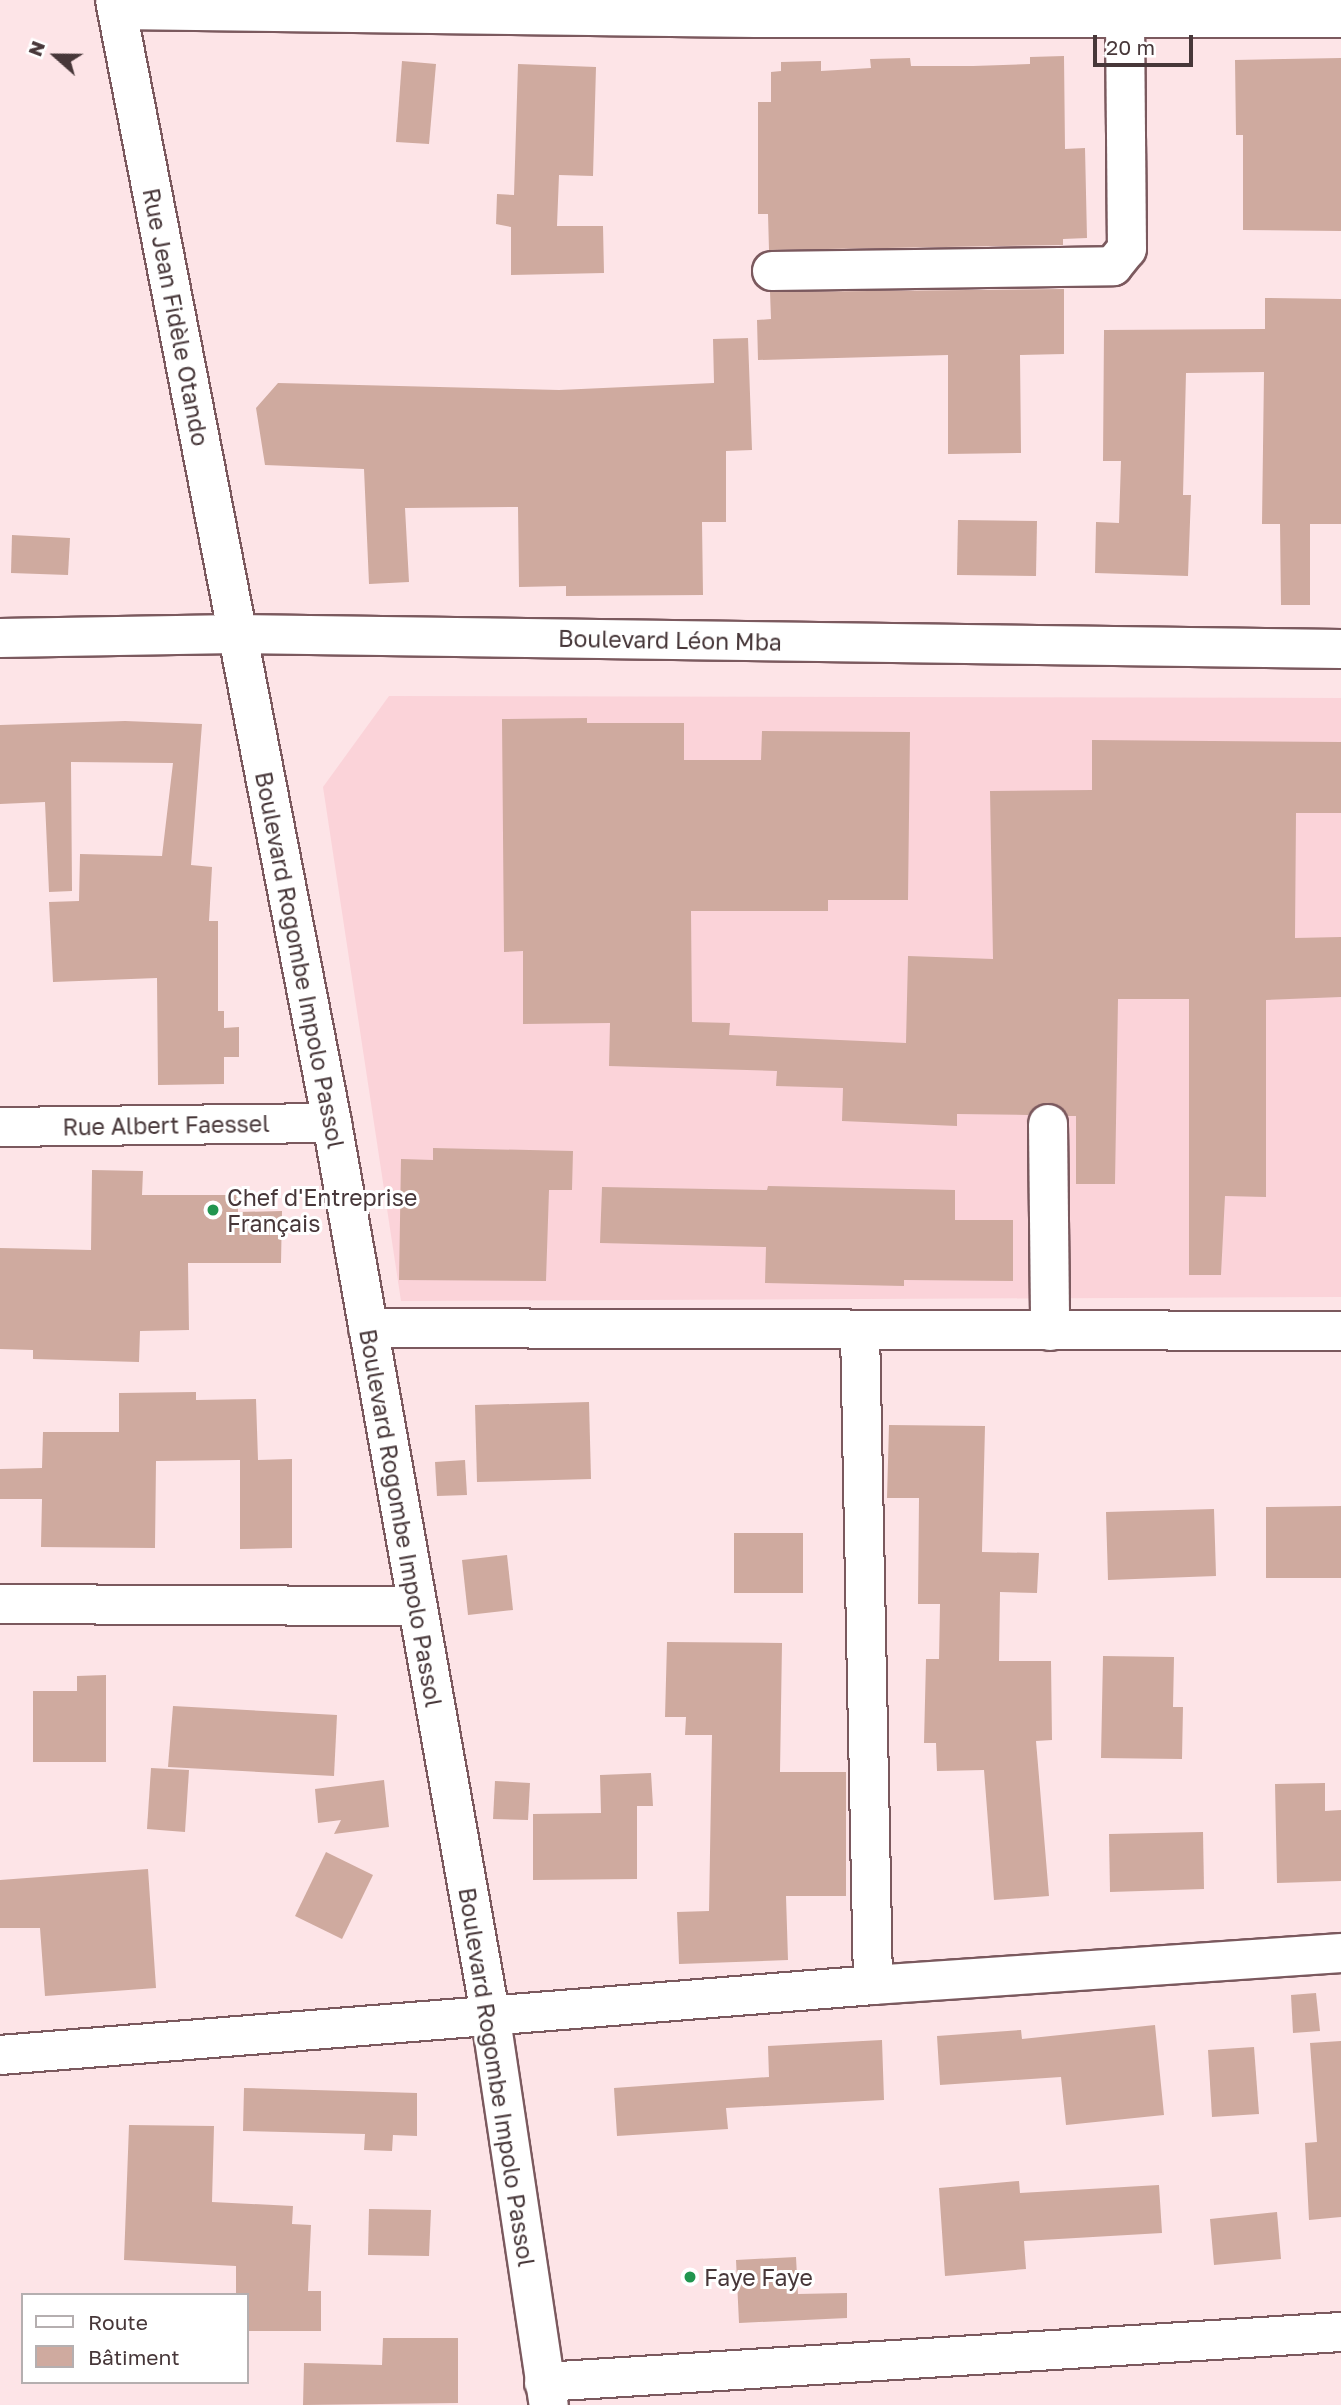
<!DOCTYPE html>
<meta charset="utf-8">
<style>
body{margin:0}
#map{position:relative;width:1341px;height:2405px;overflow:hidden;background:#fde4e7;font-family:"Golos Text",sans-serif}
div>[style]{position:absolute}
.built>*{inset:0;background:#fbd3d9}
.building>*{inset:0;background:#cfaa9f}
.roads{filter:drop-shadow(2px 0 #7b595e) drop-shadow(-2px 0 #7b595e) drop-shadow(0 2px #7b595e) drop-shadow(0 -2px #7b595e)}
.minor>*{height:38px;margin:-19px;padding:0 19px;transform-origin:19px;border-radius:19px;background:#fff}
.dots>*{width:19px;height:19px;translate:-50% -50%;box-sizing:border-box;border:4px solid #fff;border-radius:50%}
span{translate:-50% -50%;white-space:nowrap;text-align:center;line-height:1.15;-webkit-text-stroke:6px #fff;paint-order:stroke}
.street-label{font-size:23px;color:#473739}
.poi-label{font-size:23px;color:#473739}
.left{translate:0 -50%;text-align:left}
.legend{position:absolute;left:21px;top:2293px;width:228px;height:91px;box-sizing:border-box;background:#fff;border:2px solid #b5afb0;margin:0;padding:9px 12px;list-style:none;font-size:21px;color:#473739}
.legend li{display:flex;align-items:center;gap:14px;height:35px}
.legend b{width:35px;border:2px solid #b5afb0}
.north{position:absolute;left:21px;top:21px;width:70px;height:70px;-webkit-text-stroke:5px #fff;paint-order:stroke;rotate:291deg;font-size:19px;font-weight:700;line-height:28px;text-align:center;color:#473739}
.north::after{content:'';display:block;margin:auto;width:24px;height:32px;background:#473739;clip-path:polygon(50% 0,100% 100%,50% 72%,0 100%)}
.scale{position:absolute;left:1093px;top:35px;width:100px;height:32px;box-sizing:border-box;border:4px solid #473739;border-top:0;padding-left:9px;font-size:21px;line-height:24px;white-space:nowrap;color:#473739;-webkit-text-stroke:5px #fff;paint-order:stroke}
</style>
<div id="map">
<div class="built">
<div style="clip-path:polygon(389px 696px,1341px 698px,1341px 1297px,401px 1301px,323px 787px)"></div>
</div>
<div class="building">
<div style="clip-path:polygon(1064px 56px,1065px 149px,1085px 148px,1087px 238px,1063px 239px,1063px 245px,769px 250px,768px 214px,758px 214px,758px 102px,771px 102px,771px 72px,781px 71px,781px 62px,821px 61px,821px 71px,871px 68px,870px 59px,910px 58px,911px 66px,973px 66px,1030px 64px,1030px 57px)"></div>
<div style="clip-path:polygon(1341px 58px,1341px 231px,1243px 230px,1243px 135px,1236px 135px,1235px 60px)"></div>
<div style="clip-path:polygon(402px 61px,436px 64px,429px 144px,396px 142px)"></div>
<div style="clip-path:polygon(518px 64px,596px 67px,593px 176px,559px 175px,557px 226px,603px 226px,604px 273px,511px 275px,511px 227px,496px 224px,497px 194px,514px 195px)"></div>
<div style="clip-path:polygon(1064px 289px,1064px 354px,1020px 355px,1021px 453px,948px 454px,948px 355px,758px 360px,757px 320px,771px 319px,770px 292px)"></div>
<div style="clip-path:polygon(1265px 298px,1341px 299px,1341px 524px,1310px 524px,1310px 605px,1281px 605px,1280px 524px,1262px 524px,1264px 372px,1186px 373px,1183px 495px,1191px 495px,1188px 576px,1095px 573px,1096px 522px,1119px 523px,1121px 461px,1103px 461px,1104px 330px,1265px 329px)"></div>
<div style="clip-path:polygon(748px 338px,752px 450px,726px 451px,726px 522px,702px 522px,703px 595px,566px 596px,566px 586px,519px 587px,518px 507px,405px 508px,409px 582px,369px 584px,364px 469px,265px 465px,256px 408px,278px 383px,559px 390px,714px 383px,713px 339px)"></div>
<div style="clip-path:polygon(958px 520px,1037px 521px,1036px 576px,957px 575px)"></div>
<div style="clip-path:polygon(12px 535px,70px 538px,68px 575px,11px 573px)"></div>
<div style="clip-path:polygon(587px 718px,587px 723px,684px 723px,684px 760px,761px 760px,762px 731px,910px 732px,908px 900px,828px 900px,828px 911px,691px 911px,692px 1022px,730px 1023px,729px 1035px,906px 1043px,908px 956px,993px 959px,990px 791px,1092px 790px,1092px 740px,1341px 742px,1341px 813px,1296px 813px,1295px 938px,1341px 937px,1341px 997px,1266px 1000px,1266px 1197px,1225px 1196px,1221px 1275px,1189px 1275px,1189px 999px,1118px 999px,1115px 1184px,1076px 1184px,1076px 1116px,1068px 1116px,1058px 1105px,1038px 1105px,1028px 1115px,957px 1114px,957px 1126px,842px 1121px,843px 1088px,776px 1086px,777px 1071px,609px 1066px,610px 1023px,523px 1024px,523px 951px,504px 952px,502px 719px)"></div>
<div style="clip-path:polygon(125px 721px,202px 724px,191px 865px,212px 867px,209px 921px,218px 921px,218px 1011px,224px 1011px,224px 1028px,239px 1027px,239px 1057px,224px 1057px,224px 1084px,158px 1085px,157px 978px,53px 982px,49px 902px,79px 901px,80px 854px,162px 856px,173px 763px,71px 762px,72px 891px,49px 892px,45px 802px,0 804px,0 725px)"></div>
<div style="clip-path:polygon(433px 1148px,573px 1151px,572px 1190px,549px 1190px,546px 1281px,399px 1280px,401px 1159px,433px 1160px)"></div>
<div style="clip-path:polygon(92px 1170px,143px 1171px,142px 1195px,238px 1195px,238px 1212px,282px 1211px,281px 1263px,188px 1263px,189px 1330px,140px 1331px,139px 1362px,33px 1359px,33px 1350px,0 1349px,0 1248px,91px 1250px)"></div>
<div style="clip-path:polygon(768px 1186px,955px 1190px,955px 1220px,1013px 1220px,1013px 1281px,904px 1280px,904px 1286px,765px 1283px,766px 1247px,600px 1243px,602px 1187px,767px 1190px)"></div>
<div style="clip-path:polygon(196px 1392px,196px 1400px,256px 1399px,258px 1460px,292px 1459px,292px 1548px,240px 1549px,240px 1460px,156px 1461px,155px 1548px,41px 1547px,42px 1499px,0 1499px,0 1469px,42px 1468px,43px 1432px,119px 1432px,119px 1393px)"></div>
<div style="clip-path:polygon(589px 1402px,591px 1479px,477px 1482px,475px 1405px)"></div>
<div style="clip-path:polygon(889px 1425px,985px 1426px,982px 1552px,1039px 1553px,1037px 1593px,1000px 1592px,999px 1661px,1051px 1661px,1052px 1740px,1036px 1741px,1049px 1896px,994px 1900px,984px 1770px,937px 1771px,936px 1743px,924px 1743px,926px 1659px,939px 1659px,940px 1604px,918px 1604px,919px 1498px,887px 1498px)"></div>
<div style="clip-path:polygon(465px 1460px,467px 1495px,437px 1496px,435px 1462px)"></div>
<div style="clip-path:polygon(1341px 1506px,1341px 1578px,1266px 1578px,1266px 1507px)"></div>
<div style="clip-path:polygon(1214px 1509px,1216px 1576px,1108px 1580px,1106px 1512px)"></div>
<div style="clip-path:polygon(734px 1533px,803px 1533px,803px 1593px,734px 1593px)"></div>
<div style="clip-path:polygon(507px 1555px,513px 1610px,468px 1615px,462px 1560px)"></div>
<div style="clip-path:polygon(667px 1642px,782px 1643px,780px 1772px,846px 1772px,846px 1896px,786px 1896px,788px 1960px,679px 1964px,677px 1912px,709px 1911px,712px 1735px,685px 1735px,686px 1717px,665px 1717px)"></div>
<div style="clip-path:polygon(1103px 1656px,1174px 1657px,1173px 1707px,1183px 1707px,1182px 1759px,1101px 1758px)"></div>
<div style="clip-path:polygon(106px 1675px,106px 1762px,33px 1762px,33px 1691px,77px 1691px,77px 1676px)"></div>
<div style="clip-path:polygon(173px 1706px,337px 1715px,334px 1776px,168px 1767px)"></div>
<div style="clip-path:polygon(151px 1768px,189px 1770px,185px 1832px,147px 1829px)"></div>
<div style="clip-path:polygon(651px 1773px,653px 1806px,637px 1806px,637px 1879px,533px 1880px,533px 1814px,601px 1813px,600px 1775px)"></div>
<div style="clip-path:polygon(384px 1780px,389px 1827px,334px 1834px,341px 1820px,318px 1823px,315px 1789px)"></div>
<div style="clip-path:polygon(495px 1781px,530px 1783px,528px 1820px,493px 1819px)"></div>
<div style="clip-path:polygon(1325px 1783px,1325px 1811px,1341px 1810px,1341px 1881px,1277px 1883px,1275px 1784px)"></div>
<div style="clip-path:polygon(1203px 1832px,1204px 1889px,1110px 1892px,1109px 1834px)"></div>
<div style="clip-path:polygon(326px 1852px,373px 1875px,342px 1939px,295px 1916px)"></div>
<div style="clip-path:polygon(148px 1869px,156px 1988px,45px 1996px,40px 1928px,0 1928px,0 1880px)"></div>
<div style="clip-path:polygon(1316px 1993px,1320px 2031px,1293px 2033px,1291px 1995px)"></div>
<div style="clip-path:polygon(1155px 2025px,1164px 2115px,1066px 2125px,1061px 2077px,940px 2085px,937px 2036px,1021px 2030px,1022px 2039px)"></div>
<div style="clip-path:polygon(882px 2040px,884px 2100px,726px 2108px,728px 2129px,617px 2136px,614px 2088px,769px 2077px,768px 2046px)"></div>
<div style="clip-path:polygon(1341px 2041px,1341px 2217px,1309px 2220px,1305px 2143px,1317px 2142px,1310px 2043px)"></div>
<div style="clip-path:polygon(1254px 2047px,1259px 2114px,1212px 2117px,1208px 2050px)"></div>
<div style="clip-path:polygon(244px 2088px,417px 2093px,417px 2136px,393px 2135px,392px 2151px,364px 2150px,365px 2134px,243px 2131px)"></div>
<div style="clip-path:polygon(129px 2125px,214px 2126px,212px 2202px,293px 2206px,292px 2224px,311px 2225px,308px 2291px,321px 2291px,321px 2331px,247px 2331px,247px 2295px,236px 2295px,236px 2266px,124px 2260px)"></div>
<div style="clip-path:polygon(1019px 2181px,1020px 2193px,1159px 2185px,1162px 2233px,1024px 2241px,1026px 2269px,945px 2276px,939px 2188px)"></div>
<div style="clip-path:polygon(369px 2209px,431px 2210px,429px 2256px,368px 2255px)"></div>
<div style="clip-path:polygon(1277px 2212px,1281px 2259px,1214px 2265px,1210px 2219px)"></div>
<div style="clip-path:polygon(796px 2257px,798px 2294px,847px 2293px,847px 2318px,739px 2323px,736px 2260px)"></div>
<div style="clip-path:polygon(383px 2338px,458px 2338px,458px 2403px,303px 2405px,304px 2363px,382px 2365px)"></div>
</div>
<div class="roads">
<div class="minor">
<div style="left:115px;top:0;width:1144px;rotate:79.06deg"></div>
<div style="left:332px;top:1123px;width:910px;rotate:79.94deg"></div>
<div style="left:491px;top:2019px;width:390px;rotate:81.5deg"></div>
<div style="left:117px;top:10px;width:639px;rotate:0.72deg"></div>
<div style="left:756px;top:18px;width:585px"></div>
<div style="left:772px;top:271px;width:341px;rotate:-0.8deg"></div>
<div style="left:1113px;top:266px;width:22px;rotate:-51deg"></div>
<div style="left:1127px;top:249px;width:232px;rotate:-90.5deg"></div>
<div style="left:0;top:638px;width:236px;rotate:-1deg"></div>
<div style="left:236px;top:634px;width:1105px;rotate:0.78deg"></div>
<div style="left:1048px;top:1124px;width:207px;rotate:89.4deg"></div>
<div style="left:0;top:1127px;width:332px;rotate:-0.7deg"></div>
<div style="left:368px;top:1328px;width:973px;rotate:0.18deg"></div>
<div style="left:860px;top:1330px;width:655px;rotate:88.86deg"></div>
<div style="left:0;top:1604px;width:414px;rotate:0.3deg"></div>
<div style="left:0;top:2055px;width:876px;rotate:-4.58deg"></div>
<div style="left:873px;top:1985px;width:469px;rotate:-3.9deg"></div>
<div style="left:544px;top:2382px;width:799px;rotate:-3.59deg"></div>
</div>
</div>
<div class="dots">
<div style="left:213px;top:1210px;background:#21954f"></div>
<div style="left:690px;top:2277px;background:#21954f"></div>
</div>
<div class="street-label">
<span style="left:176px;top:317px;rotate:79deg">Rue Jean Fidèle Otando</span>
<span style="left:670px;top:640px;rotate:1deg">Boulevard Léon Mba</span>
<span style="left:300px;top:960px;rotate:79deg">Boulevard Rogombe Impolo Passol</span>
<span style="left:166px;top:1125px;rotate:-1deg">Rue Albert Faessel</span>
<span style="left:401px;top:1518px;rotate:80deg">Boulevard Rogombe Impolo Passol</span>
<span style="left:497px;top:2077px;rotate:81deg">Boulevard Rogombe Impolo Passol</span>
</div>
<div class="poi-label">
<span class="left" style="left:227px;top:1210px">Chef d'Entreprise<br>Français</span>
<span class="left" style="left:704px;top:2277px">Faye Faye</span>
</div>
<ul class="legend">
<li><b style="height:9px;background:#fff"></b>Route</li>
<li><b style="height:19px;background:#cfaa9f"></b>Bâtiment</li>
</ul>
<div class="north">N</div>
<div class="scale">20 m</div>
</div>
